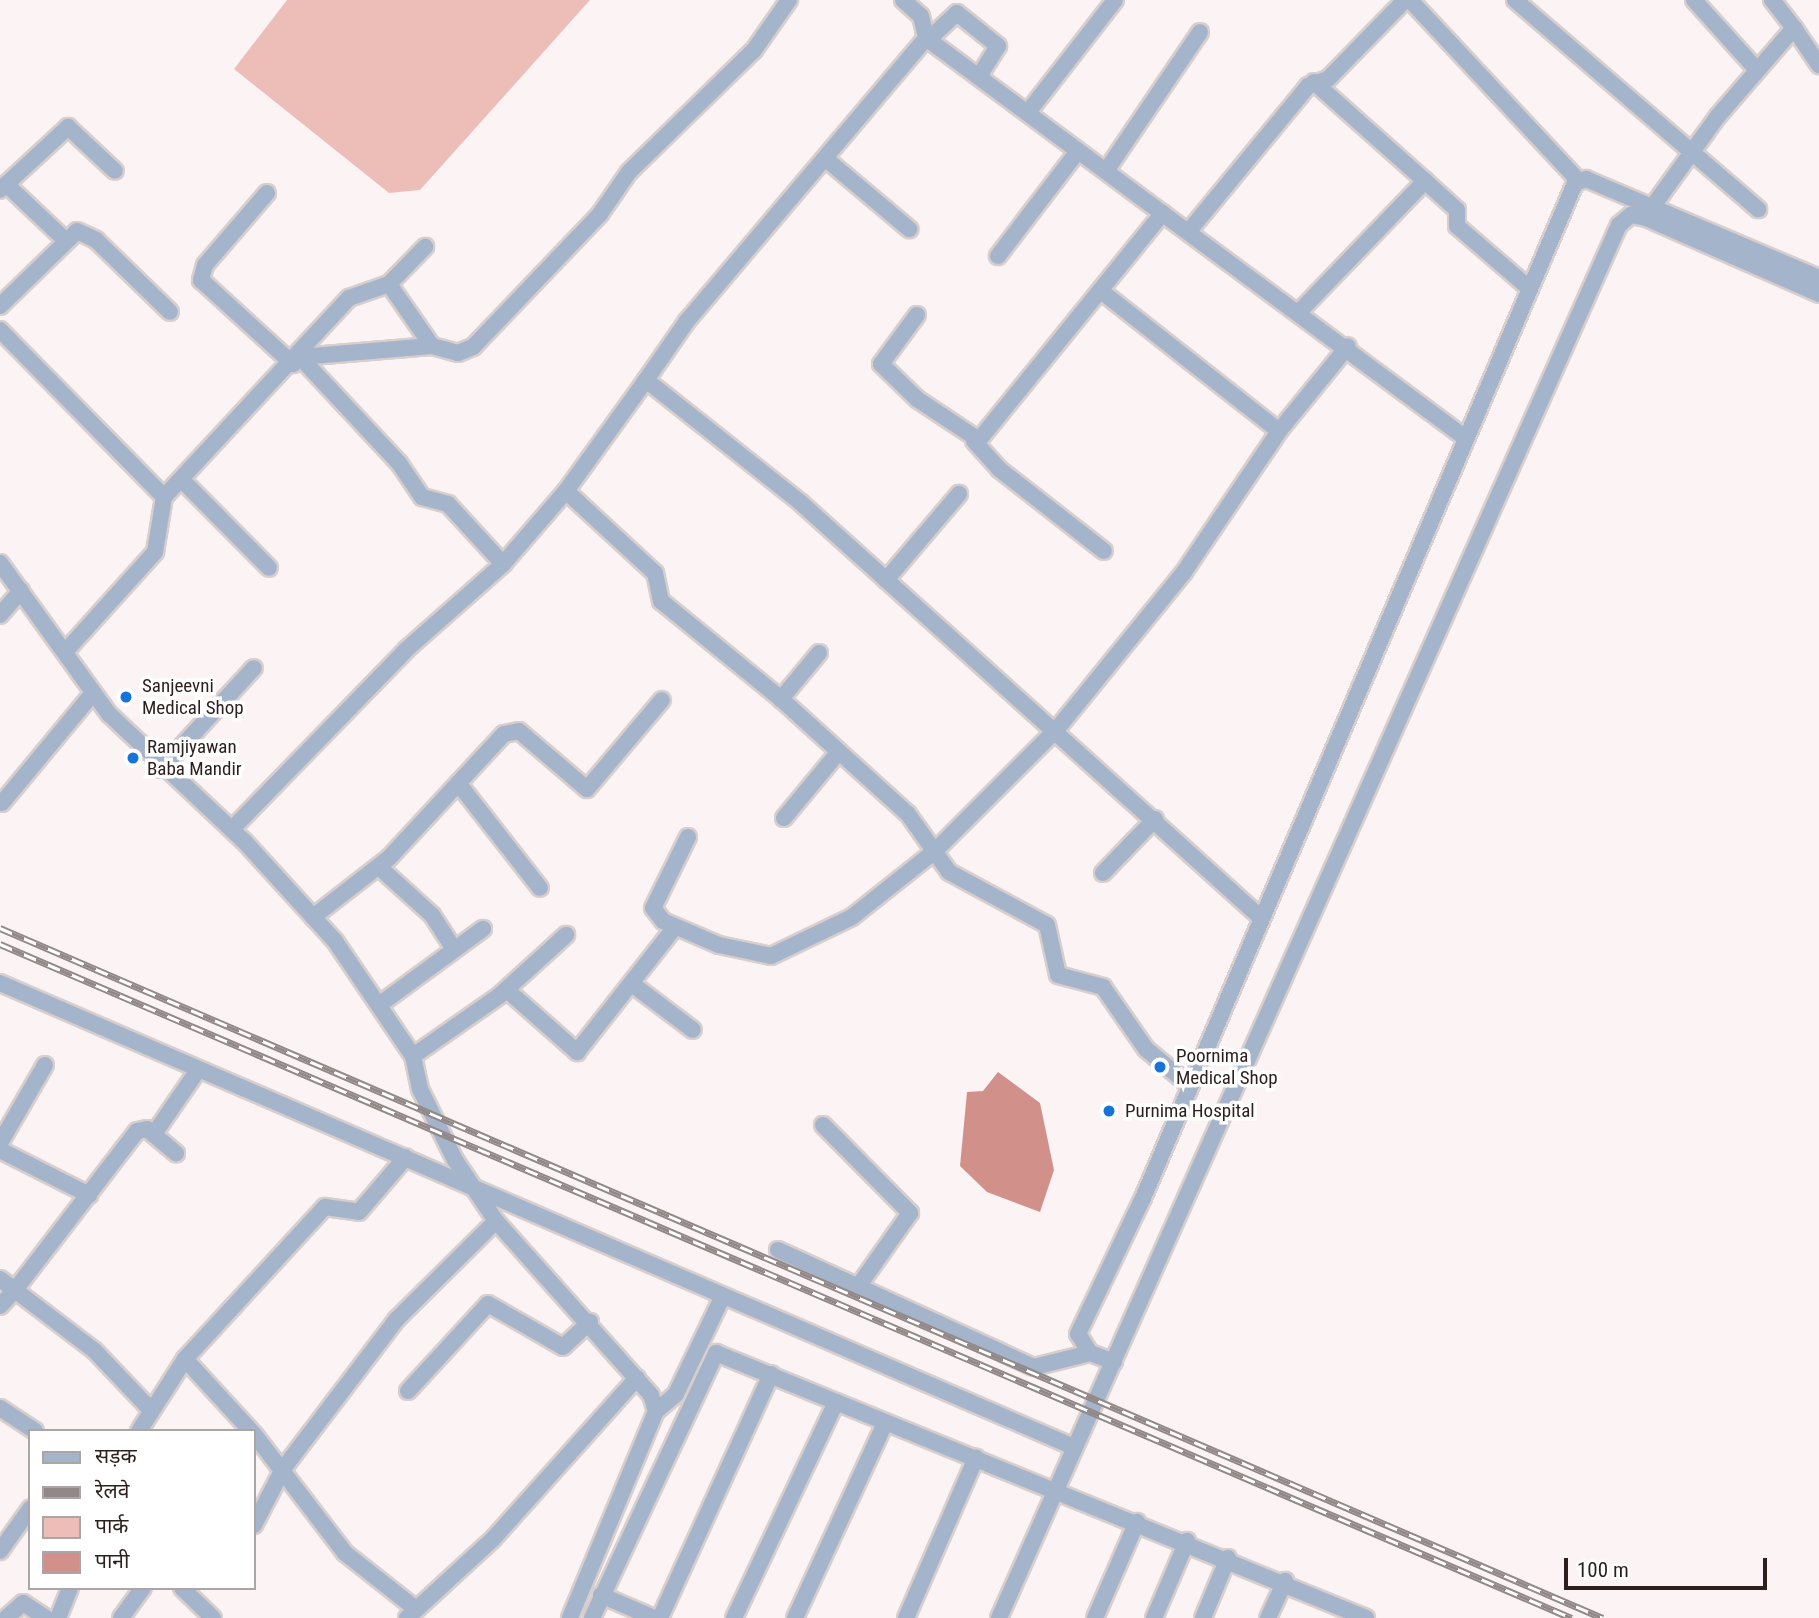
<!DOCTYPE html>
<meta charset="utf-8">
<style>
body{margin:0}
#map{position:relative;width:1819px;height:1618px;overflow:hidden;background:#fcf4f4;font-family:"Roboto Condensed","Noto Sans Devanagari",sans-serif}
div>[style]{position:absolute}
.green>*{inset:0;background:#edbdb8}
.water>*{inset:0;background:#d2908b}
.roads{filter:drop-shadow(2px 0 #d7cecd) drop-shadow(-2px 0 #d7cecd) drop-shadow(0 2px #d7cecd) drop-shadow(0 -2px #d7cecd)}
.minor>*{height:16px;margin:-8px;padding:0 8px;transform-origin:8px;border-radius:8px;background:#a4b5cb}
.rail>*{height:7px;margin-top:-3.5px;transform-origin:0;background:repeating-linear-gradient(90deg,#fff 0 13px,#938888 0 26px);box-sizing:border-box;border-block:2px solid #938888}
.dots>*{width:19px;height:19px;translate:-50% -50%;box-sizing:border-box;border:4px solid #fff;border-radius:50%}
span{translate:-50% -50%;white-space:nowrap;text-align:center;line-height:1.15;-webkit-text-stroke:7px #fff;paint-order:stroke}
.poi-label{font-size:19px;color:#2c1f1e}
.left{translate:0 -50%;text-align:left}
.legend{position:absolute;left:28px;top:1429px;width:228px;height:161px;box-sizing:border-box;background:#fff;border:2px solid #aba5a5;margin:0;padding:9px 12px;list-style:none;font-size:21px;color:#2c1f1e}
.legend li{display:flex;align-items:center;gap:14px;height:35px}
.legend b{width:35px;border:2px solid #aba5a5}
.scale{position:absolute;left:1564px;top:1558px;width:203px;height:32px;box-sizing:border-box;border:4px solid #2c1f1e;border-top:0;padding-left:9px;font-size:21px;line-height:24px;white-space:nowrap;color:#2c1f1e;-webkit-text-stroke:5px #fff;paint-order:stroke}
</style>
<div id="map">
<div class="green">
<div style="clip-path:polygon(287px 0,590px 0,420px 190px,389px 193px,234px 69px)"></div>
</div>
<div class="water">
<div style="clip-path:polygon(998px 1072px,1040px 1103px,1054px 1170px,1040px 1212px,987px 1192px,960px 1166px,967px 1092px,983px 1091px)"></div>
</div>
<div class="roads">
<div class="minor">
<div style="left:903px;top:0;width:24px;rotate:42deg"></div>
<div style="left:921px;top:16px;width:23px;rotate:77deg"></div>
<div style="left:926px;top:38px;width:670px;rotate:36.56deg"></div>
<div style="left:1410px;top:0;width:246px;rotate:47deg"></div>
<div style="left:1515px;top:0;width:321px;rotate:40.7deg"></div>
<div style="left:1694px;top:0;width:94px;rotate:48deg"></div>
<div style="left:1794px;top:28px;width:45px;rotate:56deg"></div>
<div style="left:929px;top:39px;width:38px;rotate:-43deg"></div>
<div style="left:957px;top:13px;width:53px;rotate:38.8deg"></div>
<div style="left:998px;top:46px;width:36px;rotate:122deg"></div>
<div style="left:1314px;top:82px;width:149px;rotate:41.7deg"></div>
<div style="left:1029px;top:111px;width:140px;rotate:-52.2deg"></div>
<div style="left:826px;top:159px;width:109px;rotate:40.1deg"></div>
<div style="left:1108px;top:168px;width:164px;rotate:-55.9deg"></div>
<div style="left:6px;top:184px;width:80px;rotate:43.5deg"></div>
<div style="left:0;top:190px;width:93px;rotate:-42.8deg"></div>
<div style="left:68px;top:127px;width:64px;rotate:43.1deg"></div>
<div style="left:267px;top:193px;width:95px;rotate:130.7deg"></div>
<div style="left:205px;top:265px;width:16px;rotate:105deg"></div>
<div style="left:201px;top:280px;width:125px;rotate:42.4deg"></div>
<div style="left:1648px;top:213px;width:120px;rotate:-54.2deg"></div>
<div style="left:1718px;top:116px;width:116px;rotate:-49.2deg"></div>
<div style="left:1794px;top:28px;width:36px;rotate:-128deg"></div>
<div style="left:1189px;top:231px;width:188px;rotate:-50.6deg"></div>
<div style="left:1308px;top:86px;width:21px;rotate:-19deg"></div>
<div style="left:1328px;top:79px;width:110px;rotate:-45.7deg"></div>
<div style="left:998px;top:256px;width:132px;rotate:-52.7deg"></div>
<div style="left:389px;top:284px;width:75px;rotate:55.3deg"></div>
<div style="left:432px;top:346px;width:27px;rotate:15deg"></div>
<div style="left:458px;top:353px;width:16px;rotate:-22deg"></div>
<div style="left:473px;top:347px;width:184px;rotate:-46.3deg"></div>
<div style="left:600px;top:214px;width:51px;rotate:-55.4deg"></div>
<div style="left:629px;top:172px;width:175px;rotate:-44.3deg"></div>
<div style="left:754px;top:50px;width:61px;rotate:-55deg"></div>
<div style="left:1101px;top:291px;width:226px;rotate:38.2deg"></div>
<div style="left:0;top:306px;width:107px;rotate:-44.2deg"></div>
<div style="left:77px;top:231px;width:21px;rotate:25deg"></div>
<div style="left:96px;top:240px;width:103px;rotate:44.2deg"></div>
<div style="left:1299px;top:312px;width:182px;rotate:-46.1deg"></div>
<div style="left:1425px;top:181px;width:43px;rotate:42.2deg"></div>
<div style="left:1457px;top:210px;width:16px;rotate:90deg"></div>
<div style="left:1457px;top:226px;width:96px;rotate:40.8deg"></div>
<div style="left:917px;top:315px;width:61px;rotate:126.3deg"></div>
<div style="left:881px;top:364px;width:50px;rotate:44.2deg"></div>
<div style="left:917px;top:399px;width:74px;rotate:33.5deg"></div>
<div style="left:979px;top:440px;width:292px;rotate:-51deg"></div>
<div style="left:0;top:330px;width:234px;rotate:45.5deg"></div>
<div style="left:164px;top:497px;width:272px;rotate:-47.1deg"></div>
<div style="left:349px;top:298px;width:42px;rotate:-19.3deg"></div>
<div style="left:389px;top:284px;width:52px;rotate:-45.8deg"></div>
<div style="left:300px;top:357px;width:145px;rotate:47deg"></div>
<div style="left:399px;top:463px;width:41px;rotate:55.9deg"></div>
<div style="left:422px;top:497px;width:27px;rotate:15deg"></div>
<div style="left:448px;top:504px;width:81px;rotate:47.5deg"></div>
<div style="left:503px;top:564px;width:96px;rotate:-49.2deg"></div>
<div style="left:566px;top:491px;width:137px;rotate:-54.2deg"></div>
<div style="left:646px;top:380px;width:198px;rotate:38.4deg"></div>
<div style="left:801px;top:503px;width:615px;rotate:42.04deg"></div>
<div style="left:300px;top:357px;width:132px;rotate:-4.8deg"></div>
<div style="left:646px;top:380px;width:72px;rotate:-55.2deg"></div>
<div style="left:687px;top:321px;width:370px;rotate:-49.8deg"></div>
<div style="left:974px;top:441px;width:38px;rotate:48deg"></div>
<div style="left:999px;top:469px;width:133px;rotate:38deg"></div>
<div style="left:183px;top:481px;width:122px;rotate:45.3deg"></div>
<div style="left:566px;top:491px;width:121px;rotate:42.7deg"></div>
<div style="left:655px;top:573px;width:29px;rotate:78deg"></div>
<div style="left:661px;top:601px;width:155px;rotate:39.2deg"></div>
<div style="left:0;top:563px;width:186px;rotate:54.2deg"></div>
<div style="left:109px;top:714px;width:185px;rotate:43.3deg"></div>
<div style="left:244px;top:841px;width:135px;rotate:47.7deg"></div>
<div style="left:335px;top:941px;width:139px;rotate:55.9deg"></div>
<div style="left:413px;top:1056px;width:34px;rotate:78deg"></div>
<div style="left:420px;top:1089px;width:79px;rotate:63.8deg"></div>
<div style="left:455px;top:1160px;width:73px;rotate:56.1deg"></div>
<div style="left:496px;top:1221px;width:233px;rotate:48.3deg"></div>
<div style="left:651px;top:1395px;width:17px;rotate:73deg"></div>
<div style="left:656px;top:1411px;width:224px;rotate:112.6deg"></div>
<div style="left:886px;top:580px;width:113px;rotate:-49.7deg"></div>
<div style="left:0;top:615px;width:32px;rotate:-49deg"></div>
<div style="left:65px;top:652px;width:135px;rotate:-48deg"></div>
<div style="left:155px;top:552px;width:56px;rotate:-80.7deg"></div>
<div style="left:819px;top:653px;width:60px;rotate:129.6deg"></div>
<div style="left:781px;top:699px;width:171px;rotate:42.2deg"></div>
<div style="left:908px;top:814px;width:71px;rotate:54.7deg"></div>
<div style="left:949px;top:872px;width:111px;rotate:28.4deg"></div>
<div style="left:1047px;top:925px;width:51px;rotate:77.6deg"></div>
<div style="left:1058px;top:975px;width:47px;rotate:14.9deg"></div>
<div style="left:1103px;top:987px;width:75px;rotate:55.3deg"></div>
<div style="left:1146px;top:1049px;width:56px;rotate:39.9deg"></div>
<div style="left:161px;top:769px;width:137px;rotate:-47.4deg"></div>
<div style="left:458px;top:783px;width:133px;rotate:52deg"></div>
<div style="left:2px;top:803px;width:143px;rotate:-50.4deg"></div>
<div style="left:784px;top:818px;width:83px;rotate:-50.4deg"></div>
<div style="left:232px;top:829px;width:251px;rotate:-45.8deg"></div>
<div style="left:407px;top:649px;width:128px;rotate:-41.5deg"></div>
<div style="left:688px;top:837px;width:79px;rotate:116.2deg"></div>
<div style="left:653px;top:908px;width:16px;rotate:52deg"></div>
<div style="left:663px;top:921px;width:61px;rotate:23.2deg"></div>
<div style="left:719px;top:945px;width:53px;rotate:11.9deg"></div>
<div style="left:771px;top:956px;width:90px;rotate:-25.7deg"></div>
<div style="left:852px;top:917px;width:106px;rotate:-38.5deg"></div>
<div style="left:935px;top:851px;width:173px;rotate:-45deg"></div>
<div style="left:1057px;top:729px;width:202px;rotate:-51deg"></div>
<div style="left:1184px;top:572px;width:170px;rotate:-56deg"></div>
<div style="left:1279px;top:431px;width:109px;rotate:-50.9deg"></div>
<div style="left:379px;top:867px;width:72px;rotate:42.2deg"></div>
<div style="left:432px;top:915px;width:40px;rotate:57.1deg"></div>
<div style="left:1103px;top:873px;width:75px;rotate:-46.1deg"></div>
<div style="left:313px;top:917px;width:96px;rotate:-37.8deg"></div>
<div style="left:389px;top:858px;width:169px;rotate:-47.2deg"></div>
<div style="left:504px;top:734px;width:15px;rotate:-11deg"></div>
<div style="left:519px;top:731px;width:89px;rotate:40.5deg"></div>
<div style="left:587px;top:789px;width:116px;rotate:-49.9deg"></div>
<div style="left:0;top:983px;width:1170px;rotate:23.37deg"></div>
<div style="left:632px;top:984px;width:76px;rotate:37deg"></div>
<div style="left:507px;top:990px;width:94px;rotate:41.5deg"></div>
<div style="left:577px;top:1052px;width:159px;rotate:-51.9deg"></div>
<div style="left:379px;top:1005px;width:129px;rotate:-36.2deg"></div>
<div style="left:413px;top:1056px;width:105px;rotate:-34.9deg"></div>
<div style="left:499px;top:996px;width:91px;rotate:-42.3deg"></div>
<div style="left:823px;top:1125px;width:124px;rotate:45.3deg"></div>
<div style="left:910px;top:1213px;width:87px;rotate:125.2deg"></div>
<div style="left:154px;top:1134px;width:78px;rotate:-55.5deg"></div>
<div style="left:0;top:1143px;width:90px;rotate:-60deg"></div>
<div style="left:0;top:1150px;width:100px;rotate:26.8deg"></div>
<div style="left:778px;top:1250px;width:281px;rotate:24.6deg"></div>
<div style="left:1034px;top:1367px;width:58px;rotate:-14deg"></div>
<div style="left:0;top:1279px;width:19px;rotate:36deg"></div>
<div style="left:15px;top:1290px;width:22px;rotate:133deg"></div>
<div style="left:185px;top:1359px;width:98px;rotate:47.5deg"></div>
<div style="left:1114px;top:1362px;width:26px;rotate:-159deg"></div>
<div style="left:1090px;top:1353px;width:22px;rotate:-122deg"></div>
<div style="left:1078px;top:1334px;width:151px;rotate:-64.5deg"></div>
<div style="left:1143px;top:1198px;width:1103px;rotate:-66.94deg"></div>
<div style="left:1575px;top:183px;width:12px;rotate:-20deg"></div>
<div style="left:1586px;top:179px;width:253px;rotate:23deg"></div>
<div style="left:408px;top:1391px;width:118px;rotate:-47.4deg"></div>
<div style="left:488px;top:1304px;width:86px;rotate:29.8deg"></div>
<div style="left:563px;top:1347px;width:37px;rotate:-43deg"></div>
<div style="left:0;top:1408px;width:42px;rotate:33.3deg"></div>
<div style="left:149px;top:1408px;width:79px;rotate:-133.5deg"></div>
<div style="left:95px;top:1351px;width:101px;rotate:-142.7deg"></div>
<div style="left:15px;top:1290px;width:200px;rotate:-52.5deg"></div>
<div style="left:137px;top:1131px;width:10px;rotate:-11deg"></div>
<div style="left:147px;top:1129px;width:38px;rotate:40deg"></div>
<div style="left:656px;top:1411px;width:26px;rotate:-40deg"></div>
<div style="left:676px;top:1394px;width:106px;rotate:-64.4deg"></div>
<div style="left:139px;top:1431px;width:85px;rotate:-57.4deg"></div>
<div style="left:185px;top:1359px;width:207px;rotate:-47.4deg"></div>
<div style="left:325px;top:1207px;width:34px;rotate:8deg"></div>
<div style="left:359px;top:1212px;width:72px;rotate:-49.5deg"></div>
<div style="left:254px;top:1434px;width:150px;rotate:52.6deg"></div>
<div style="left:345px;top:1553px;width:90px;rotate:38.3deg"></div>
<div style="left:254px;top:1525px;width:63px;rotate:-62.6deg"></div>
<div style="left:283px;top:1469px;width:188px;rotate:-52.8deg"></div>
<div style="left:397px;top:1319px;width:139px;rotate:-44.7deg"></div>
<div style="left:0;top:1551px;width:52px;rotate:-54.5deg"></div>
<div style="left:182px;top:1588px;width:43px;rotate:44.1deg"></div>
<div style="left:601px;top:1595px;width:58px;rotate:23.5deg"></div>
<div style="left:6px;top:1618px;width:23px;rotate:-41deg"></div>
<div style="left:23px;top:1603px;width:27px;rotate:33deg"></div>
<div style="left:58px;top:1618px;width:32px;rotate:-68deg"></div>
<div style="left:121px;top:1618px;width:37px;rotate:-54deg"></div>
<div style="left:407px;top:1618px;width:117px;rotate:-42.6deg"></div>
<div style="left:493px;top:1539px;width:216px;rotate:-48.2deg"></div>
<div style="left:592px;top:1618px;width:293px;rotate:-64.9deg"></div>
<div style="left:716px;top:1353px;width:702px;rotate:22.18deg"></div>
<div style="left:660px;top:1618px;width:268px;rotate:-65.5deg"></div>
<div style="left:734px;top:1618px;width:239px;rotate:-64.7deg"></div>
<div style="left:795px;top:1618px;width:215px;rotate:-65.2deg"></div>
<div style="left:906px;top:1618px;width:175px;rotate:-66.4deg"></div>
<div style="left:999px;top:1618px;width:1525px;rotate:-66.01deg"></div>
<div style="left:1619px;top:225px;width:16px;rotate:-40deg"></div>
<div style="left:1631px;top:215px;width:15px;rotate:11deg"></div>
<div style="left:1646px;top:218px;width:189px;rotate:23.7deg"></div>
<div style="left:1095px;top:1618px;width:105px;rotate:-66.4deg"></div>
<div style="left:1154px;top:1618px;width:84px;rotate:-66.8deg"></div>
<div style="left:1203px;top:1618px;width:65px;rotate:-67.4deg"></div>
<div style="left:1268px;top:1618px;width:41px;rotate:-65.3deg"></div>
</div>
</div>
<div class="rail">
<div style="left:0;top:928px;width:1745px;rotate:23.29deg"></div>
<div style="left:0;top:944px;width:1710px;rotate:23.21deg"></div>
</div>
<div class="dots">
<div style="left:126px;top:697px;background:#1573db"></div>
<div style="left:133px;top:758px;background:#1573db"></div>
<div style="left:1160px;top:1067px;background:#1573db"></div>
<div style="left:1109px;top:1111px;background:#1573db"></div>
</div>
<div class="poi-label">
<span class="left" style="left:142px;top:697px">Sanjeevni<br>Medical Shop</span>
<span class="left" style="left:147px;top:758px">Ramjiyawan<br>Baba Mandir</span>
<span class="left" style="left:1176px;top:1067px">Poornima<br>Medical Shop</span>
<span class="left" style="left:1125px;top:1111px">Purnima Hospital</span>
</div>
<ul class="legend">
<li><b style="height:9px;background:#a4b5cb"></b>सड़क</li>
<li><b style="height:9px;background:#938888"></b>रेलवे</li>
<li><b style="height:19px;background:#edbdb8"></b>पार्क</li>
<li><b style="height:19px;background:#d2908b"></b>पानी</li>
</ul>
<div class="scale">100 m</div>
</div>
